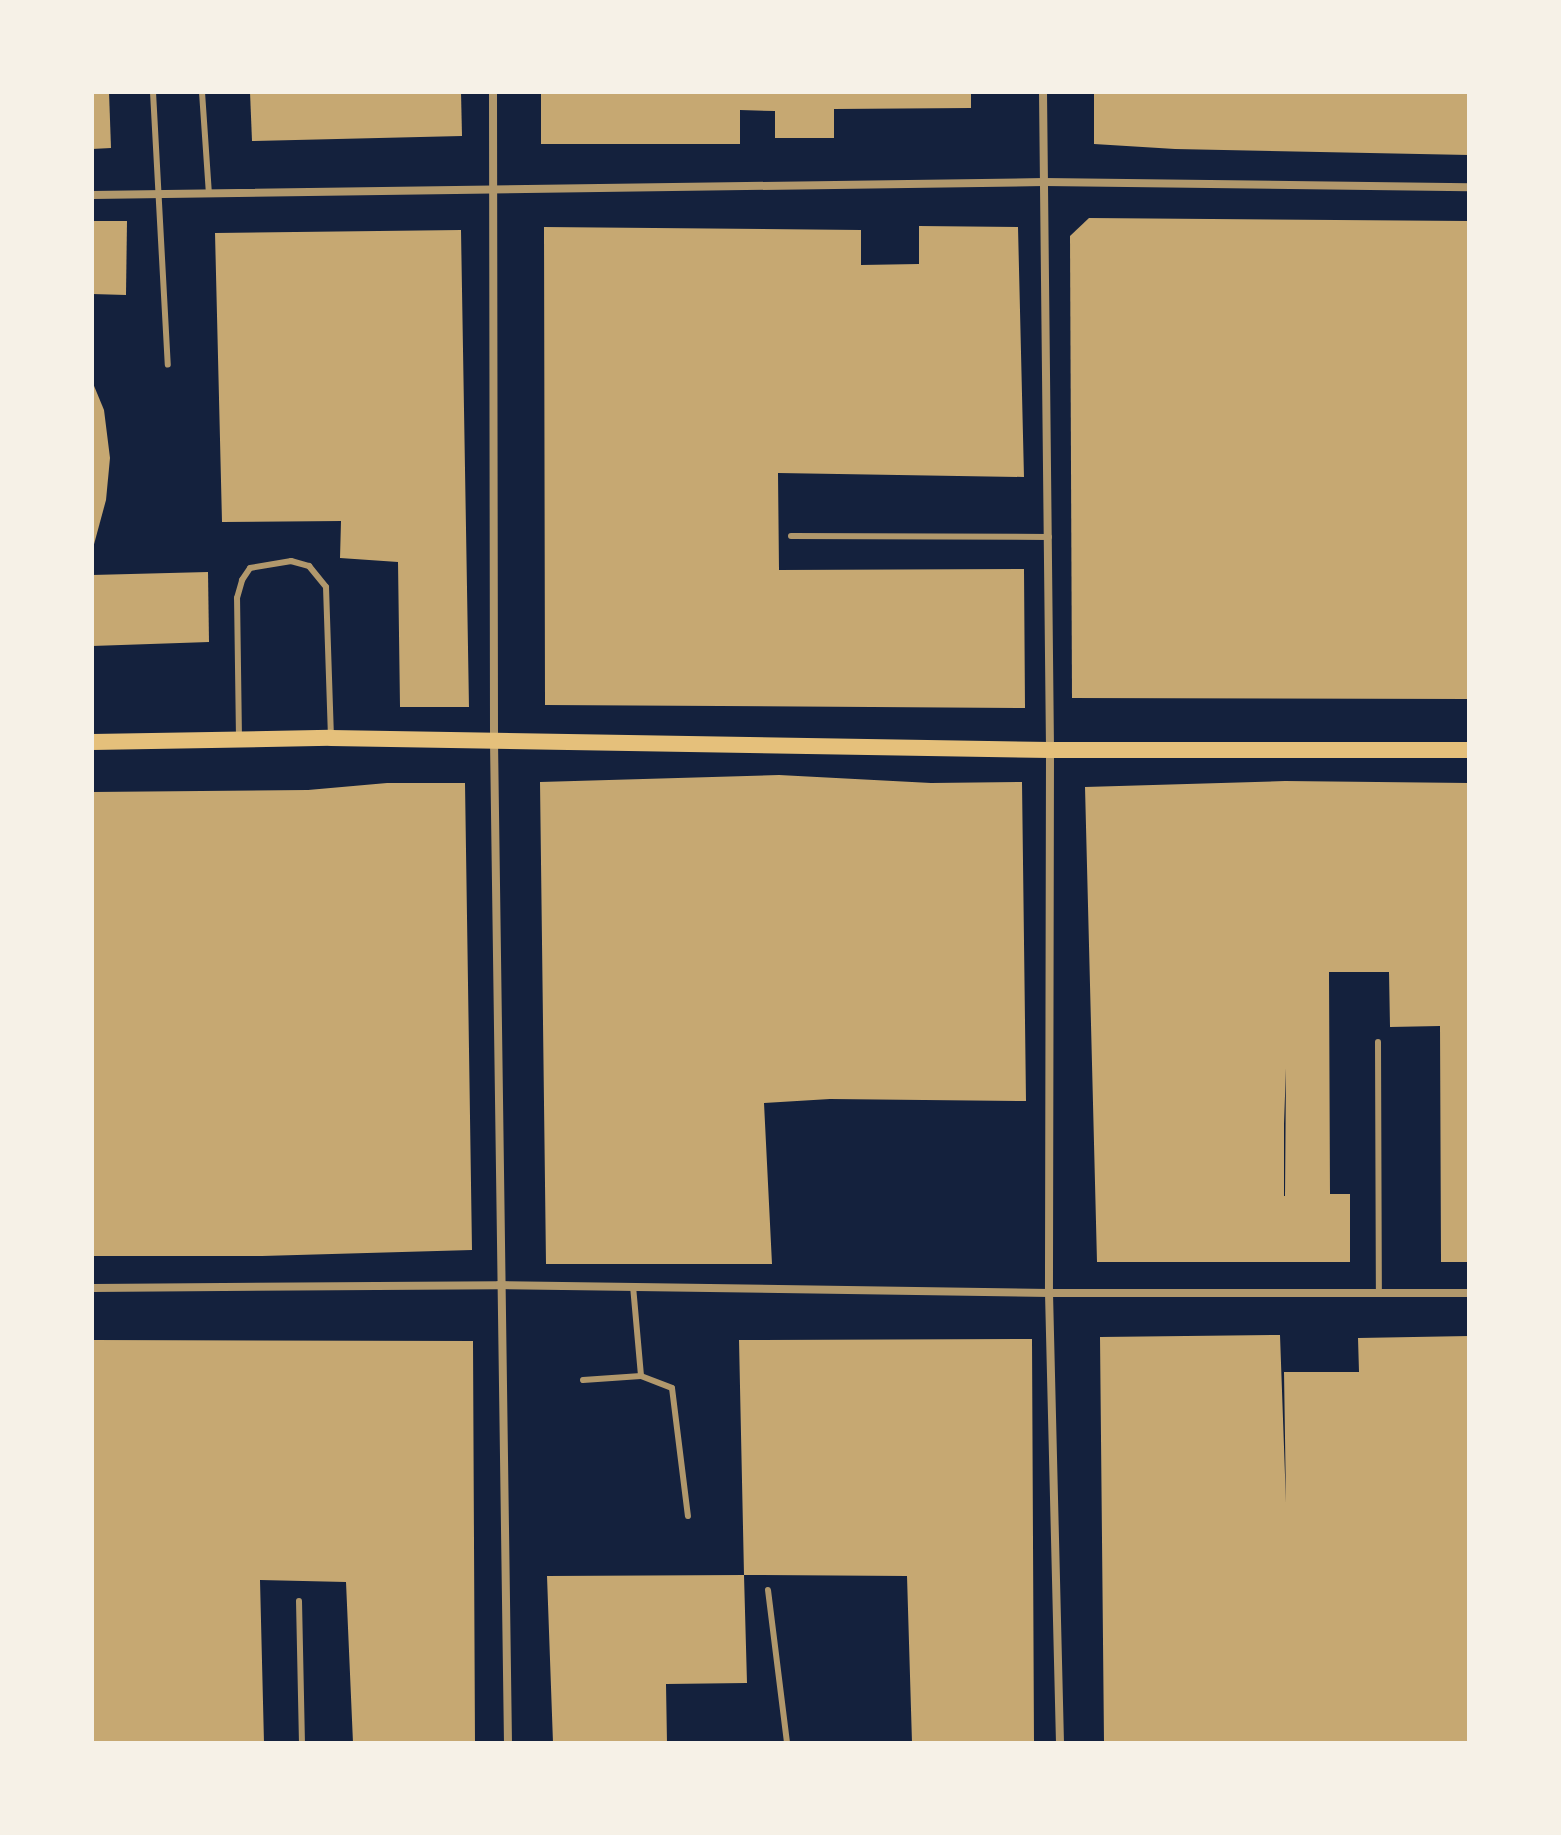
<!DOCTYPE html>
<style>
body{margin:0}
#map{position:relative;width:1561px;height:1835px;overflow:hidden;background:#14213d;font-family:Karla,sans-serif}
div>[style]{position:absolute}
.building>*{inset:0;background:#c6a872}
.service>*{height:6px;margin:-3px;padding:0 3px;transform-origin:3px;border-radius:3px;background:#b1986c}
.minor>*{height:8px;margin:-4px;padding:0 4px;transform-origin:4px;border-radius:4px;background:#b1986c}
.secondary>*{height:16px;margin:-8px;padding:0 8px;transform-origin:8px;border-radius:8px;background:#e5c07b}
span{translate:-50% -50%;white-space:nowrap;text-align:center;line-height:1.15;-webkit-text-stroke:8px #f6f1e7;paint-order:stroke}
.frame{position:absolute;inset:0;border:94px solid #f6f1e7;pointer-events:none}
</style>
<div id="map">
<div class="building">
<div style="clip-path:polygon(92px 92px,109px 92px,111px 148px,92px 149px)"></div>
<div style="clip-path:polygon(250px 92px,461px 92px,462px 136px,252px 141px)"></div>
<div style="clip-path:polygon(541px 92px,971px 92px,971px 108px,834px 109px,834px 138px,775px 138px,775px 111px,740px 110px,740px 144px,541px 144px)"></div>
<div style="clip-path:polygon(1094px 92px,1469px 92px,1469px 155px,1175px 149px,1094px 144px)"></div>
<div style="clip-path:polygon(1089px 218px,1469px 221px,1469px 699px,1072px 698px,1070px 236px)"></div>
<div style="clip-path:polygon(92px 221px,127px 221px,126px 295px,92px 294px)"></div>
<div style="clip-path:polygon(919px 226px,1018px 227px,1024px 477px,778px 473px,779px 570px,1024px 569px,1025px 708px,545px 705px,544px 227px,861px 230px,861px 265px,919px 264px)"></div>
<div style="clip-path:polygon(461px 230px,469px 707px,400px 707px,398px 562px,340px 558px,341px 521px,222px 522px,215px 233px)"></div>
<div style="clip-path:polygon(92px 381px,104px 410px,110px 458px,106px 500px,93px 548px)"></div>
<div style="clip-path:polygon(208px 572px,209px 642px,92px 646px,92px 575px)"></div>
<div style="clip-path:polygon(779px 775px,931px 783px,1022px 782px,1026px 1101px,830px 1099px,764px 1103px,772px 1264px,546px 1264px,540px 782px)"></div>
<div style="clip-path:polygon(evenodd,1285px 781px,1469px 783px,1469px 1262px,1441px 1262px,1440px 1026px,1390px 1027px,1389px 972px,1329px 972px,1330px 1194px,1350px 1194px,1350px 1262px,1097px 1262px,1085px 787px,1285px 781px,1286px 1068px,1285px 1196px,1284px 1196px,1284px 1124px,1286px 1068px)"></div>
<div style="clip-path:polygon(387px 783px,465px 783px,472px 1250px,262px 1256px,92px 1256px,92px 792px,308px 790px)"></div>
<div style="clip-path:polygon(1280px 1335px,1286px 1503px,1284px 1372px,1359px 1372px,1358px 1338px,1469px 1336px,1469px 1743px,1104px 1743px,1100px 1337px)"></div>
<div style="clip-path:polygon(1032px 1339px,1034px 1743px,912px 1743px,907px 1576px,744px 1575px,739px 1340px)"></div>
<div style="clip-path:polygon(92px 1340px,473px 1341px,475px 1743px,353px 1743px,346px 1582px,260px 1580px,264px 1743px,92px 1743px)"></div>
<div style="clip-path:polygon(744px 1575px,747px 1683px,666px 1684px,667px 1743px,553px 1743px,547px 1576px)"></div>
</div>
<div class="service">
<div style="left:153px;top:92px;width:273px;rotate:86.9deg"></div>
<div style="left:202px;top:92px;width:102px;rotate:86.1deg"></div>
<div style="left:791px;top:536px;width:258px;rotate:0.2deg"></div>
<div style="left:239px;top:739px;width:141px;rotate:-90.8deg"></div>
<div style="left:237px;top:598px;width:19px;rotate:-74deg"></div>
<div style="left:242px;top:580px;width:14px;rotate:-56deg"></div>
<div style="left:250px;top:568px;width:42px;rotate:-9.7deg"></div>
<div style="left:291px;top:561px;width:19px;rotate:16deg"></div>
<div style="left:309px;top:566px;width:27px;rotate:51deg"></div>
<div style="left:326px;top:587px;width:151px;rotate:88.1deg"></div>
<div style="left:1378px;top:1042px;width:250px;rotate:89.8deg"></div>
<div style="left:633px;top:1286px;width:90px;rotate:84.9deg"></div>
<div style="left:641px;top:1376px;width:33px;rotate:21deg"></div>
<div style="left:672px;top:1388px;width:129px;rotate:82.9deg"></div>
<div style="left:583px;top:1380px;width:58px;rotate:-3.9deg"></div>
<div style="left:768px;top:1590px;width:154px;rotate:82.9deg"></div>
<div style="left:299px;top:1601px;width:142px;rotate:88.8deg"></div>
</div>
<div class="minor">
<div style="left:493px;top:92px;width:649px;rotate:89.91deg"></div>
<div style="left:494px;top:741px;width:1002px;rotate:89.2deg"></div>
<div style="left:1043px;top:92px;width:658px;rotate:89.39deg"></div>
<div style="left:1050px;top:750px;width:543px;rotate:90.11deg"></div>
<div style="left:1049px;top:1293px;width:450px;rotate:88.6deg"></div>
<div style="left:92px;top:195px;width:952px;rotate:-0.78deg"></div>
<div style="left:1044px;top:182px;width:425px;rotate:0.7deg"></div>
<div style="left:92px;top:1288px;width:407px;rotate:-0.4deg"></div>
<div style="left:499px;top:1285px;width:550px;rotate:0.83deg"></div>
<div style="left:1049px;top:1293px;width:420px"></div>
</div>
<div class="secondary">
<div style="left:92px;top:742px;width:239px;rotate:-1deg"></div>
<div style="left:331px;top:738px;width:719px;rotate:0.96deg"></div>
<div style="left:1050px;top:750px;width:419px"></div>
</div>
<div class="frame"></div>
</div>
